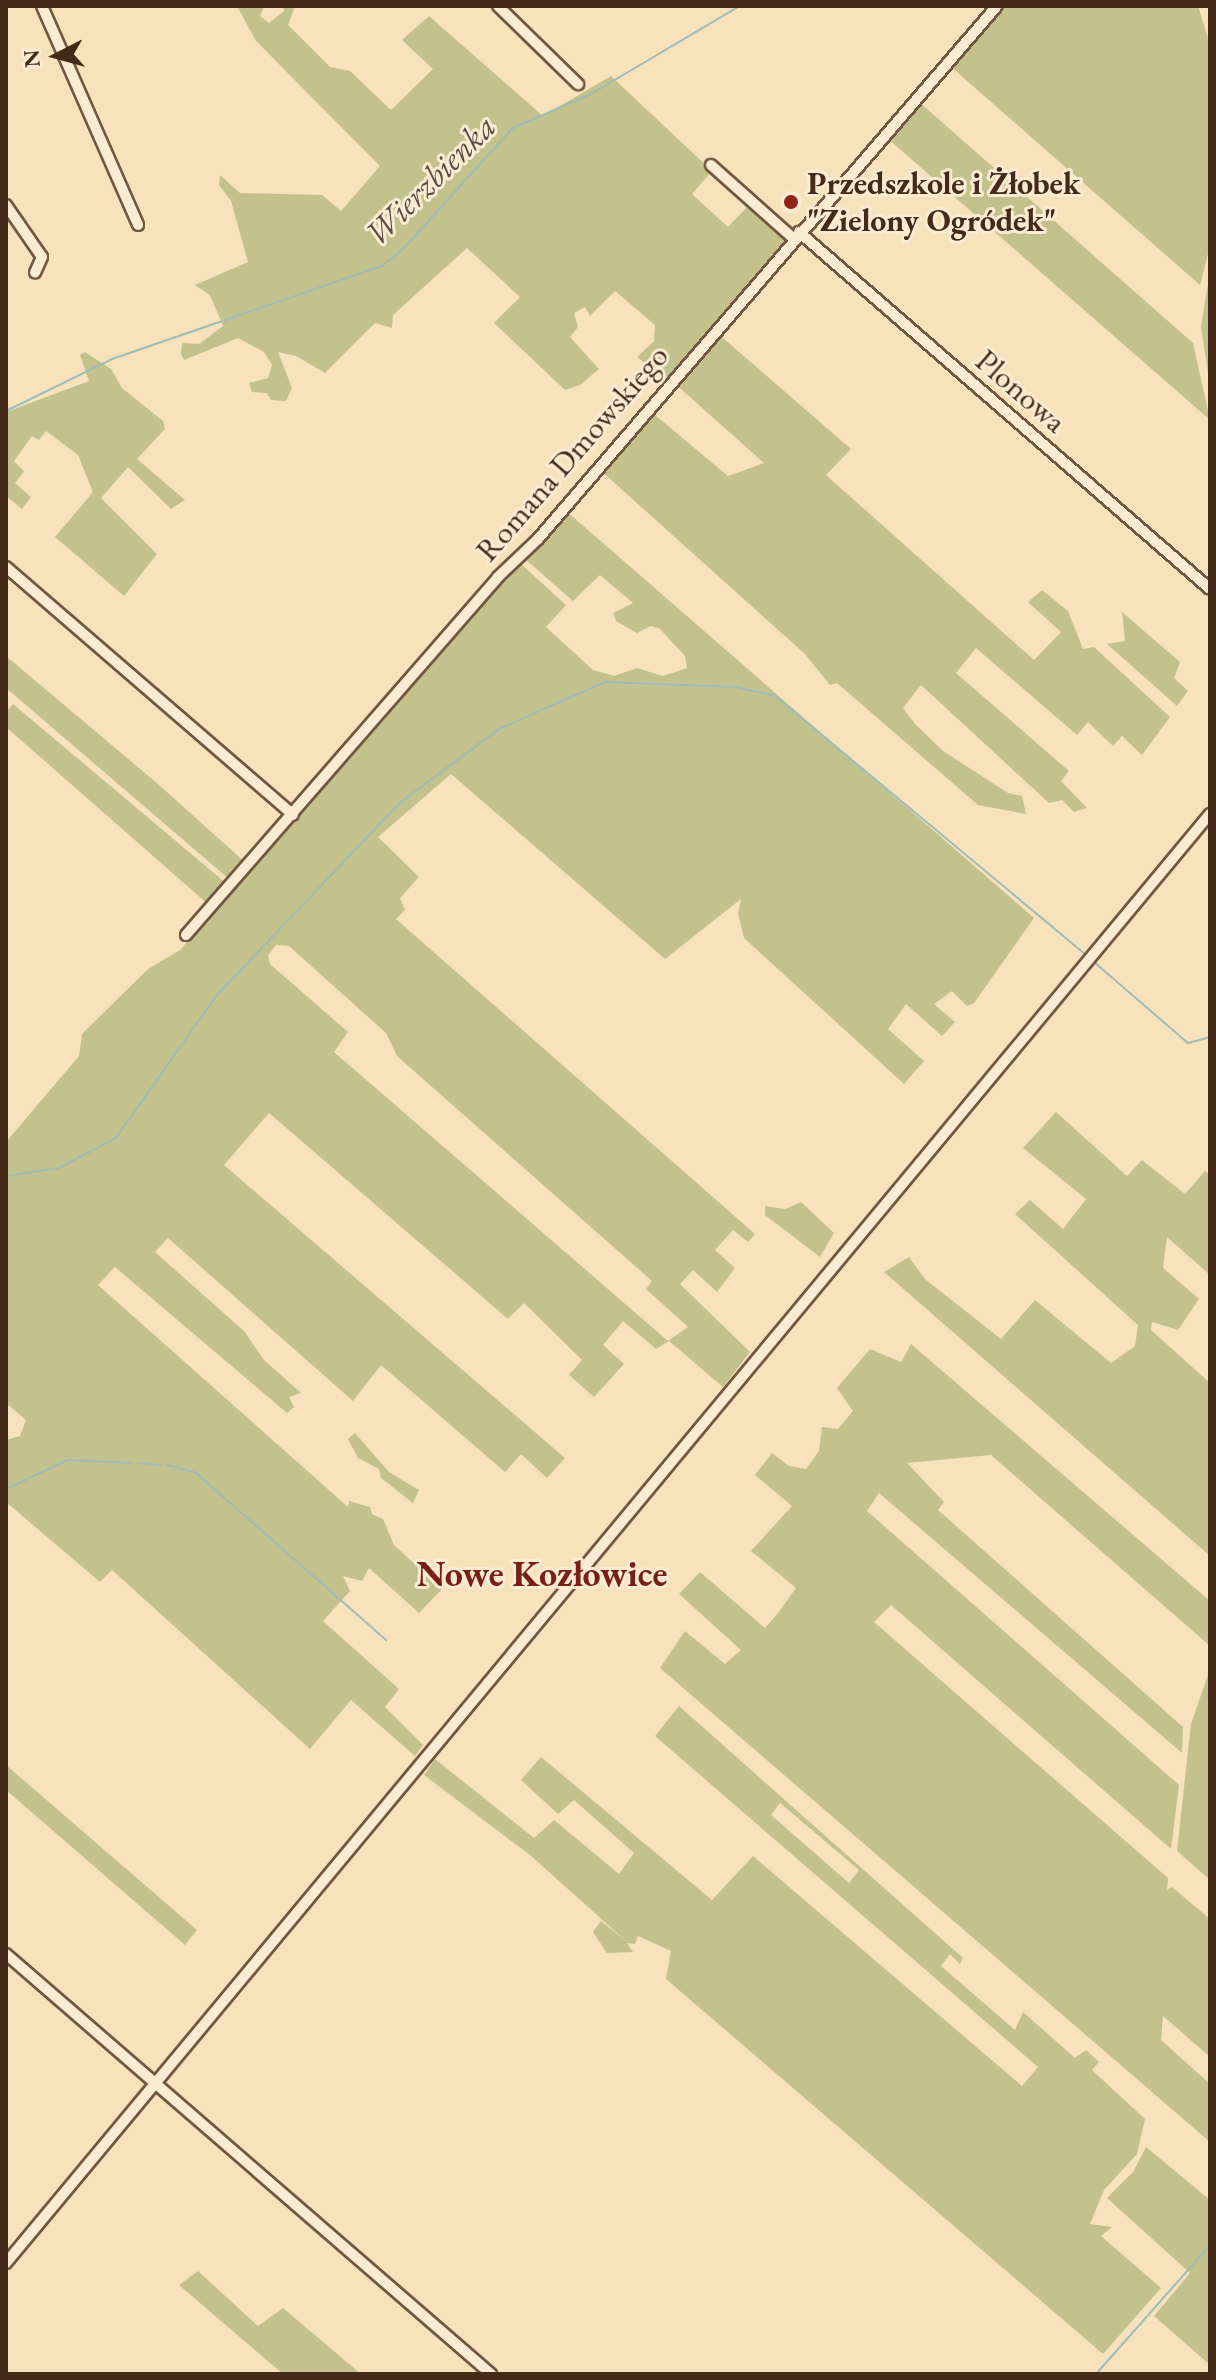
<!DOCTYPE html>
<meta charset="utf-8">
<style>
body{margin:0}
#map{position:relative;width:1216px;height:2380px;overflow:hidden;background:#f7e2bc;font-family:"EB Garamond",serif}
div>[style]{position:absolute}
.green>*{inset:0;background:#c3c28c}
.stream>*{height:2px;margin:-1px;padding:0 1px;transform-origin:1px;border-radius:1px;background:#9fbcb8}
.roads{filter:drop-shadow(2px 0 #725842) drop-shadow(-2px 0 #725842) drop-shadow(0 2px #725842) drop-shadow(0 -2px #725842)}
.minor>*{height:10px;margin:-5px;padding:0 5px;transform-origin:5px;border-radius:5px;background:#faecd3}
.dots>*{width:22px;height:22px;translate:-50% -50%;box-sizing:border-box;border:4px solid #faecd3;border-radius:50%}
span{translate:-50% -50%;white-space:nowrap;text-align:center;line-height:1.15;-webkit-text-stroke:6px #faecd3;paint-order:stroke}
.poi-label{font-size:32px;color:#452a1a;font-weight:700}
.left{translate:0 -50%;text-align:left}
.street-label{font-size:32px;color:#452a1a}
.water-label{font-size:34px;color:#5c4e42;font-style:italic}
.quarter-label{font-size:36px;color:#7a1f14;font-weight:700}
.frame{position:absolute;inset:0;border:8px solid #452a1a;pointer-events:none}
.north{position:absolute;left:16px;top:16px;width:80px;height:80px;-webkit-text-stroke:6px #faecd3;paint-order:stroke;rotate:264deg;font-size:22px;font-weight:700;line-height:32px;text-align:center;color:#452a1a}
.north::after{content:'';display:block;margin:auto;width:28px;height:36px;background:#452a1a;clip-path:polygon(50% 0,100% 100%,50% 72%,0 100%)}
</style>
<div id="map">
<div class="green">
<div style="clip-path:polygon(237px 6px,264px 6px,260px 16px,269px 23px,284px 11px,283px 6px,295px 6px,288px 25px,330px 67px,350px 71px,391px 110px,433px 69px,402px 40px,429px 16px,543px 116px,611px 76px,712px 171px,692px 194px,728px 227px,750px 204px,789px 238px,667px 380px,637px 357px,654px 341px,655px 325px,615px 291px,590px 316px,585px 307px,574px 313px,578px 327px,570px 337px,599px 369px,580px 385px,565px 390px,494px 323px,520px 297px,467px 248px,393px 315px,392px 328px,375px 323px,325px 373px,296px 356px,278px 352px,292px 388px,286px 401px,271px 400px,267px 393px,252px 392px,249px 383px,268px 378px,272px 365px,264px 352px,238px 338px,184px 360px,181px 354px,182px 343px,199px 344px,223px 326px,210px 295px,195px 285px,248px 262px,231px 201px,219px 185px,220px 175px,240px 193px,322px 195px,341px 211px,380px 166px,256px 41px)"></div>
<div style="clip-path:polygon(1000px 6px,1198px 6px,1210px 44px,1210px 246px,1200px 285px,950px 66px)"></div>
<div style="clip-path:polygon(918px 101px,1193px 343px,1210px 420px,886px 137px)"></div>
<div style="clip-path:polygon(1210px 271px,1210px 386px,1201px 327px)"></div>
<div style="clip-path:polygon(716px 332px,851px 449px,826px 475px,1034px 660px,1061px 632px,1028px 602px,1042px 590px,1068px 611px,1083px 649px,1094px 647px,1170px 717px,1142px 755px,1122px 736px,1113px 746px,1088px 722px,1077px 735px,976px 648px,956px 673px,1069px 771px,1061px 781px,1087px 808px,1074px 812px,1062px 800px,1049px 803px,921px 685px,903px 708px,915px 724px,943px 751px,1008px 793px,1022px 796px,1026px 814px,978px 805px,837px 683px,830px 685px,805px 654px,599px 469px,649px 410px,728px 476px,764px 463px,673px 382px)"></div>
<div style="clip-path:polygon(85px 352px,111px 369px,122px 388px,163px 421px,165px 429px,137px 459px,185px 500px,171px 509px,128px 467px,101px 498px,157px 554px,124px 596px,55px 537px,93px 492px,78px 455px,46px 431px,39px 440px,32px 436px,14px 461px,24px 471px,15px 483px,31px 497px,22px 509px,6px 496px,6px 412px,89px 381px,80px 355px)"></div>
<div style="clip-path:polygon(evenodd,565px 510px,1034px 918px,974px 1003px,967px 1006px,952px 991px,934px 1004px,955px 1022px,942px 1036px,906px 1004px,888px 1029px,924px 1061px,904px 1084px,744px 938px,738px 914px,741px 899px,665px 959px,451px 774px,378px 837px,419px 877px,400px 898px,405px 910px,396px 919px,755px 1234px,748px 1242px,733px 1230px,715px 1250px,735px 1268px,717px 1292px,693px 1270px,680px 1284px,750px 1352px,723px 1387px,669px 1341px,656px 1349px,623px 1321px,603px 1345px,624px 1364px,594px 1397px,569px 1375px,582px 1360px,524px 1303px,508px 1319px,269px 1113px,224px 1165px,565px 1458px,547px 1478px,521px 1454px,505px 1472px,381px 1365px,353px 1401px,168px 1238px,155px 1252px,244px 1331px,264px 1360px,301px 1393px,289px 1397px,294px 1407px,287px 1413px,115px 1267px,98px 1285px,348px 1507px,349px 1501px,370px 1507px,372px 1514px,383px 1519px,394px 1545px,442px 1589px,419px 1613px,369px 1568px,362px 1581px,343px 1576px,350px 1591px,323px 1621px,399px 1689px,385px 1707px,423px 1745px,415px 1756px,351px 1700px,310px 1749px,112px 1570px,100px 1582px,6px 1502px,6px 1440px,20px 1436px,26px 1420px,6px 1403px,6px 1142px,79px 1056px,82px 1034px,148px 969px,180px 950px,503px 577px,521px 564px,566px 605px,546px 627px,593px 670px,614px 676px,637px 668px,663px 676px,687px 668px,685px 656px,660px 629px,651px 626px,637px 633px,616px 621px,613px 613px,633px 603px,600px 575px,573px 601px,525px 559px,565px 510px,276px 945px,289px 946px,386px 1033px,397px 1056px,652px 1281px,646px 1289px,688px 1327px,668px 1341px,334px 1052px,348px 1032px,270px 964px,268px 955px,276px 945px)"></div>
<div style="clip-path:polygon(1122px 612px,1180px 662px,1174px 678px,1188px 691px,1177px 706px,1107px 644px,1125px 641px)"></div>
<div style="clip-path:polygon(6px 656px,158px 784px,247px 864px,229px 879px,6px 688px)"></div>
<div style="clip-path:polygon(13px 704px,227px 884px,210px 906px,6px 727px,6px 712px)"></div>
<div style="clip-path:polygon(1056px 1112px,1127px 1176px,1142px 1160px,1185px 1194px,1205px 1171px,1210px 1175px,1210px 1275px,1167px 1237px,1163px 1268px,1199px 1299px,1178px 1330px,1152px 1322px,1151px 1330px,1210px 1383px,1210px 1556px,884px 1272px,909px 1257px,925px 1279px,1001px 1339px,1035px 1300px,1111px 1363px,1135px 1346px,1138px 1325px,1015px 1214px,1030px 1200px,1063px 1229px,1086px 1199px,1023px 1148px)"></div>
<div style="clip-path:polygon(801px 1202px,834px 1233px,820px 1257px,765px 1215px,765px 1206px,785px 1209px)"></div>
<div style="clip-path:polygon(911px 1344px,1210px 1601px,1210px 1646px,991px 1455px,907px 1463px,944px 1502px,938px 1510px,1183px 1727px,1182px 1753px,879px 1493px,867px 1511px,1179px 1785px,1171px 1849px,891px 1605px,874px 1622px,1168px 1878px,1167px 1890px,1172px 1887px,1210px 1919px,1210px 2057px,1163px 2016px,1161px 2040px,1210px 2084px,1210px 2142px,660px 1668px,685px 1631px,725px 1664px,741px 1650px,679px 1594px,700px 1572px,765px 1628px,778px 1613px,796px 1588px,751px 1551px,792px 1506px,755px 1475px,772px 1453px,789px 1466px,806px 1469px,819px 1451px,822px 1427px,838px 1429px,853px 1411px,837px 1388px,870px 1349px,901px 1362px)"></div>
<div style="clip-path:polygon(355px 1433px,389px 1472px,419px 1490px,413px 1503px,381px 1478px,379px 1469px,358px 1458px,348px 1439px)"></div>
<div style="clip-path:polygon(1210px 1669px,1210px 1880px,1177px 1851px,1191px 1724px)"></div>
<div style="clip-path:polygon(evenodd,679px 1706px,963px 1958px,960px 1964px,950px 1954px,941px 1966px,1015px 2030px,1023px 2012px,1075px 2058px,1086px 2050px,1099px 2062px,1092px 2070px,1145px 2119px,1137px 2154px,1104px 2190px,1090px 2224px,1112px 2227px,1101px 2236px,1161px 2288px,1103px 2354px,666px 1979px,671px 1951px,638px 1936px,635px 1944px,627px 1943px,633px 1952px,607px 1953px,593px 1932px,601px 1921px,626px 1941px,530px 1855px,424px 1775px,435px 1759px,534px 1838px,554px 1820px,619px 1874px,634px 1853px,574px 1800px,558px 1814px,521px 1780px,541px 1757px,712px 1900px,753px 1856px,1022px 2086px,1038px 2067px,655px 1736px,679px 1706px,780px 1803px,859px 1870px,849px 1883px,771px 1815px,780px 1803px)"></div>
<div style="clip-path:polygon(6px 1765px,197px 1930px,185px 1945px,6px 1790px)"></div>
<div style="clip-path:polygon(1146px 2147px,1210px 2200px,1210px 2365px,1154px 2316px,1190px 2273px,1107px 2198px,1133px 2172px)"></div>
<div style="clip-path:polygon(198px 2271px,258px 2326px,283px 2308px,361px 2374px,283px 2374px,179px 2285px)"></div>
</div>
<div class="stream">
<div style="left:6px;top:411px;width:118px;rotate:-26.1deg"></div>
<div style="left:112px;top:359px;width:286px;rotate:-19deg"></div>
<div style="left:382px;top:266px;width:28px;rotate:-39deg"></div>
<div style="left:404px;top:248px;width:162px;rotate:-47.8deg"></div>
<div style="left:513px;top:128px;width:85px;rotate:-23.6deg"></div>
<div style="left:591px;top:94px;width:173px;rotate:-30.6deg"></div>
<div style="left:1094px;top:962px;width:124px;rotate:40.8deg"></div>
<div style="left:1188px;top:1043px;width:23px;rotate:-15deg"></div>
<div style="left:6px;top:1176px;width:54px;rotate:-8.6deg"></div>
<div style="left:59px;top:1168px;width:64px;rotate:-27.8deg"></div>
<div style="left:116px;top:1138px;width:174px;rotate:-54.8deg"></div>
<div style="left:216px;top:996px;width:268px;rotate:-46.4deg"></div>
<div style="left:401px;top:802px;width:122px;rotate:-36.7deg"></div>
<div style="left:499px;top:729px;width:116px;rotate:-23.9deg"></div>
<div style="left:605px;top:682px;width:130px;rotate:2.2deg"></div>
<div style="left:735px;top:687px;width:40px;rotate:12deg"></div>
<div style="left:774px;top:695px;width:405px;rotate:39.8deg"></div>
<div style="left:136px;top:1463px;width:25px;rotate:5deg"></div>
<div style="left:167px;top:1465px;width:30px;rotate:15deg"></div>
<div style="left:196px;top:1473px;width:253px;rotate:41.3deg"></div>
<div style="left:6px;top:1489px;width:68px;rotate:-25.1deg"></div>
<div style="left:68px;top:1460px;width:63px;rotate:2.7deg"></div>
<div style="left:1096px;top:2374px;width:172px;rotate:-48.5deg"></div>
</div>
<div class="roads">
<div class="minor">
<div style="left:42px;top:6px;width:239px;rotate:66.3deg"></div>
<div style="left:498px;top:6px;width:112px;rotate:44.3deg"></div>
<div style="left:711px;top:165px;width:110px;rotate:41.7deg"></div>
<div style="left:6px;top:205px;width:63px;rotate:55.3deg"></div>
<div style="left:42px;top:257px;width:17px;rotate:114deg"></div>
<div style="left:799px;top:232px;width:544px;rotate:40.98deg"></div>
<div style="left:6px;top:567px;width:379px;rotate:40.8deg"></div>
<div style="left:186px;top:935px;width:475px;rotate:-48.9deg"></div>
<div style="left:498px;top:577px;width:55px;rotate:-43.5deg"></div>
<div style="left:538px;top:539px;width:703px;rotate:-49.27deg"></div>
<div style="left:6px;top:1954px;width:642px;rotate:40.89deg"></div>
<div style="left:6px;top:2263px;width:1884px;rotate:-50.28deg"></div>
</div>
</div>
<div class="dots">
<div style="left:791px;top:202px;background:#8f2418"></div>
</div>
<div class="poi-label">
<span class="left" style="left:807px;top:202px">Przedszkole i Żłobek<br>"Zielony Ogródek"</span>
</div>
<div class="street-label">
<span style="left:1021px;top:391px;rotate:41deg">Plonowa</span>
<span style="left:572px;top:453px;rotate:-49deg">Romana Dmowskiego</span>
</div>
<div class="water-label">
<span style="left:430px;top:180px;rotate:-45deg">Wierzbienka</span>
</div>
<div class="quarter-label">
<span style="left:542px;top:1574px">Nowe Kozłowice</span>
</div>
<div class="frame"></div>
<div class="north">N</div>
</div>
